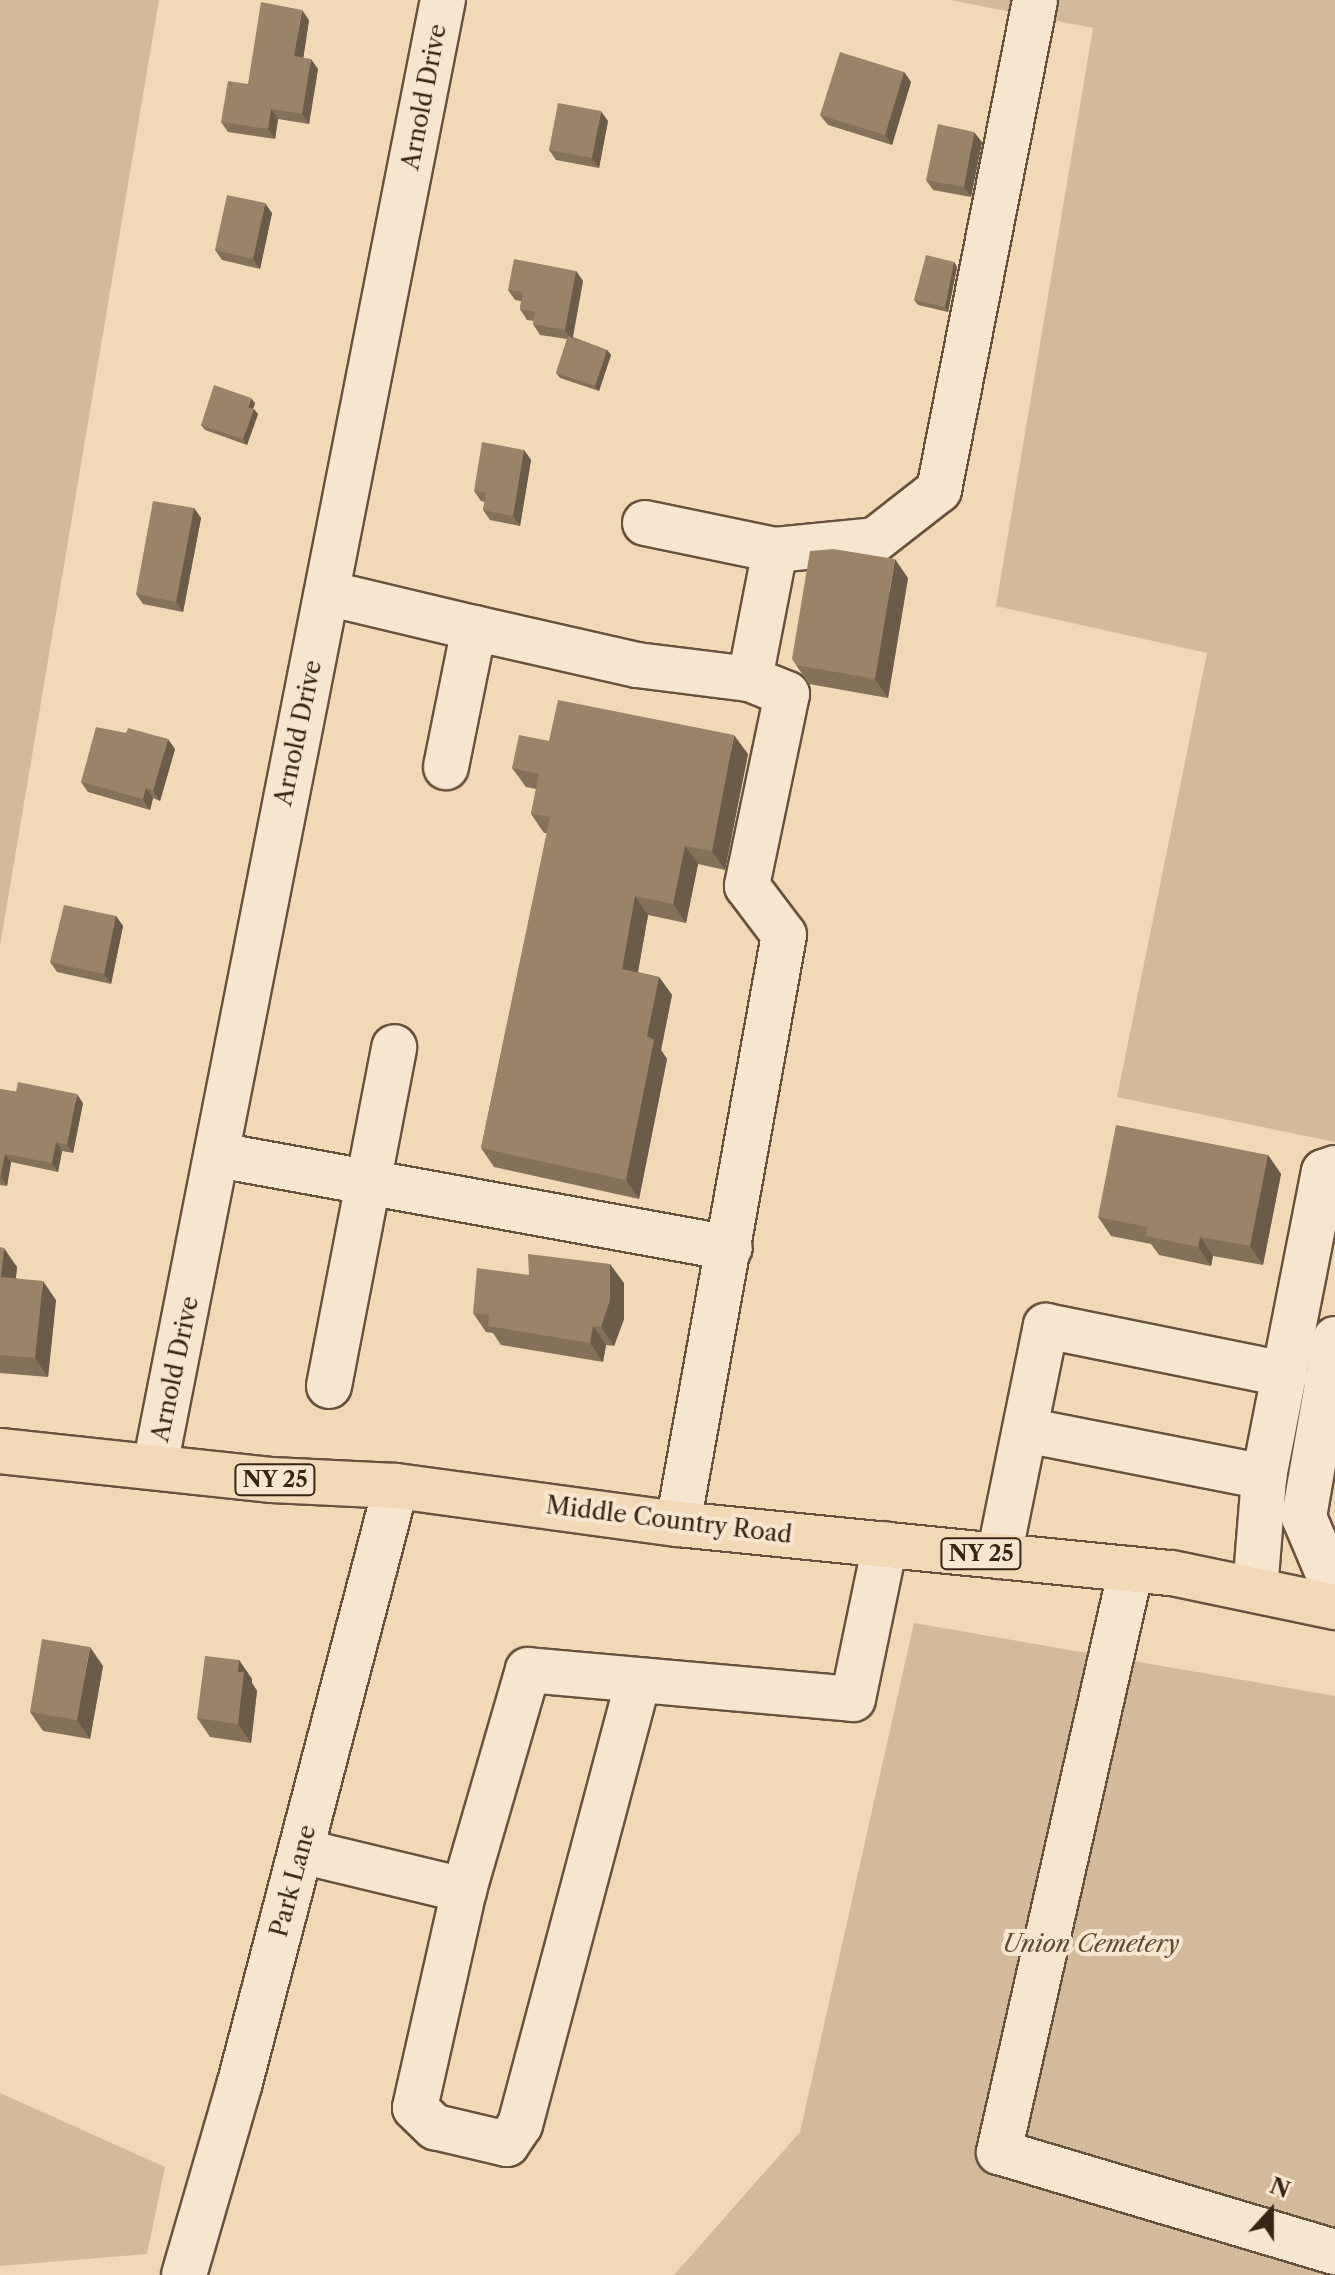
<!DOCTYPE html>
<style>
body{margin:0}
#map{position:relative;width:1335px;height:2275px;overflow:hidden;background:#f1d9b6;font-family:"Libre Caslon Text",serif}
div>[style]{position:absolute}
.green>*{inset:0;background:#d2ba9b}
.roads{filter:drop-shadow(2px 0 #67523d) drop-shadow(-2px 0 #67523d) drop-shadow(0 2px #67523d) drop-shadow(0 -2px #67523d)}
.minor>*{height:44px;margin:-22px;padding:0 22px;transform-origin:22px;border-radius:22px;background:#f6e6d0}
.major>*{height:44px;margin:-22px;padding:0 22px;transform-origin:22px;border-radius:22px;background:#f1d9b6}
.wall>*{inset:0;background:#84715a}
.shaded-wall>*{inset:0;background:#6b5c4a}
.building>*{inset:0;background:#998369}
span{translate:-50% -50%;white-space:nowrap;text-align:center;line-height:1.15;-webkit-text-stroke:8px #f6e6d0;paint-order:stroke}
.shield-label span{padding:2px 6px;background:#f6e6d0;border:2px solid;border-radius:6px;-webkit-text-stroke-width:0}
.shield-label{font-size:22px;color:#392515;font-weight:700}
.street-label{font-size:24px;color:#392515}
.park-label{font-size:24px;color:#5f4a36;font-style:italic}
.north{position:absolute;left:1231px;top:2171px;width:80px;height:80px;-webkit-text-stroke:6px #f6e6d0;paint-order:stroke;rotate:21deg;font-size:22px;font-weight:700;line-height:32px;text-align:center;color:#392515}
.north::after{content:'';display:block;margin:auto;width:28px;height:36px;background:#392515;clip-path:polygon(50% 0,100% 100%,50% 72%,0 100%)}
</style>
<div id="map">
<div class="green">
<div style="clip-path:polygon(0 0,159px 0,0 946px)"></div>
<div style="clip-path:polygon(950px 0,1335px 0,1335px 1142px,1117px 1097px,1207px 653px,996px 606px,1093px 28px)"></div>
<div style="clip-path:polygon(914px 1623px,1335px 1696px,1335px 2275px,674px 2275px,800px 2132px)"></div>
<div style="clip-path:polygon(0 2093px,165px 2167px,147px 2254px,0 2266px)"></div>
</div>
<div class="roads">
<div class="minor">
<div style="left:645px;top:523px;width:133px;rotate:11.7deg"></div>
<div style="left:775px;top:550px;width:131px;rotate:101deg"></div>
<div style="left:775px;top:550px;width:100px;rotate:-5.7deg"></div>
<div style="left:875px;top:540px;width:81px;rotate:-38deg"></div>
<div style="left:939px;top:490px;width:499px;rotate:-78.9deg"></div>
<div style="left:327px;top:593px;width:151px;rotate:13.4deg"></div>
<div style="left:474px;top:628px;width:142px;rotate:101.4deg"></div>
<div style="left:474px;top:628px;width:167px;rotate:12.8deg"></div>
<div style="left:637px;top:665px;width:114px;rotate:7.1deg"></div>
<div style="left:750px;top:679px;width:40px;rotate:22deg"></div>
<div style="left:787px;top:694px;width:196px;rotate:101.8deg"></div>
<div style="left:747px;top:886px;width:61px;rotate:52.9deg"></div>
<div style="left:784px;top:935px;width:598px;rotate:100.2deg"></div>
<div style="left:218px;top:1155px;width:520px;rotate:10.29deg"></div>
<div style="left:1335px;top:1339px;width:181px;rotate:99.9deg"></div>
<div style="left:1304px;top:1517px;width:79px;rotate:67deg"></div>
<div style="left:329px;top:1386px;width:345px;rotate:-79.1deg"></div>
<div style="left:1025px;top:1430px;width:244px;rotate:11.1deg"></div>
<div style="left:155px;top:1466px;width:1494px;rotate:-78.89deg"></div>
<div style="left:999px;top:1556px;width:235px;rotate:-78.5deg"></div>
<div style="left:1046px;top:1326px;width:244px;rotate:11.4deg"></div>
<div style="left:1131px;top:1569px;width:598px;rotate:102.76deg"></div>
<div style="left:999px;top:2152px;width:351px;rotate:16.6deg"></div>
<div style="left:1255px;top:1590px;width:113px;rotate:-85.4deg"></div>
<div style="left:1264px;top:1477px;width:311px;rotate:-78.9deg"></div>
<div style="left:1324px;top:1172px;width:12px;rotate:-20deg"></div>
<div style="left:301px;top:1851px;width:168px;rotate:13.5deg"></div>
<div style="left:464px;top:1890px;width:229px;rotate:-73.8deg"></div>
<div style="left:528px;top:1670px;width:326px;rotate:5.1deg"></div>
<div style="left:853px;top:1699px;width:158px;rotate:-78.3deg"></div>
<div style="left:464px;top:1890px;width:223px;rotate:102.7deg"></div>
<div style="left:415px;top:2108px;width:28px;rotate:44deg"></div>
<div style="left:435px;top:2127px;width:74px;rotate:13.3deg"></div>
<div style="left:507px;top:2144px;width:23px;rotate:-56deg"></div>
<div style="left:520px;top:2125px;width:460px;rotate:-75.1deg"></div>
<div style="left:184px;top:2275px;width:197px;rotate:-73.8deg"></div>
<div style="left:239px;top:2086px;width:620px;rotate:-75.34deg"></div>
</div>
<div class="major">
<div style="left:0;top:1451px;width:274px;rotate:6.1deg"></div>
<div style="left:272px;top:1480px;width:124px;rotate:2.8deg"></div>
<div style="left:396px;top:1486px;width:285px;rotate:7.7deg"></div>
<div style="left:678px;top:1524px;width:496px;rotate:5.7deg"></div>
<div style="left:1172px;top:1573px;width:167px;rotate:11.8deg"></div>
</div>
</div>
<div class="wall">
<div style="clip-path:polygon(309px 20px,303px 58px,318px 69px,309px 124px,278px 119px,275px 139px,228px 132px,221px 122px,248px 84px)"></div>
<div style="clip-path:polygon(904px 72px,911px 82px,892px 145px,828px 125px,820px 115px)"></div>
<div style="clip-path:polygon(608px 121px,599px 168px,556px 160px,549px 150px)"></div>
<div style="clip-path:polygon(982px 142px,971px 197px,933px 190px,926px 180px)"></div>
<div style="clip-path:polygon(272px 213px,260px 269px,222px 260px,215px 250px)"></div>
<div style="clip-path:polygon(954px 262px,957px 267px,948px 312px,918px 305px,914px 300px)"></div>
<div style="clip-path:polygon(576px 271px,583px 281px,573px 337px,607px 350px,611px 355px,599px 391px,560px 378px,556px 373px,567px 339px,540px 335px,533px 324px,534px 321px,527px 320px,520px 309px,521px 301px,515px 300px,508px 290px)"></div>
<div style="clip-path:polygon(255px 403px,253px 409px,258px 414px,247px 445px,205px 430px,201px 425px)"></div>
<div style="clip-path:polygon(524px 450px,531px 460px,520px 526px,490px 520px,483px 510px,485px 502px,481px 501px,474px 491px)"></div>
<div style="clip-path:polygon(194px 508px,201px 518px,183px 612px,143px 604px,136px 594px)"></div>
<div style="clip-path:polygon(908px 578px,888px 698px,809px 684px,796px 665px)"></div>
<div style="clip-path:polygon(549px 741px,748px 754px,725px 870px,698px 864px,686px 923px,648px 915px,638px 972px,659px 977px,672px 995px,661px 1050px,667px 1059px,639px 1199px,494px 1167px,481px 1148px,547px 833px,544px 833px,531px 814px,536px 789px,526px 787px,512px 768px)"></div>
<div style="clip-path:polygon(175px 749px,160px 801px,153px 798px,150px 810px,88px 792px,81px 782px)"></div>
<div style="clip-path:polygon(116px 916px,123px 926px,111px 984px,57px 972px,50px 962px)"></div>
<div style="clip-path:polygon(0 1089px,83px 1103px,73px 1153px,62px 1151px,58px 1172px,11px 1162px,7px 1186px,0 1185px)"></div>
<div style="clip-path:polygon(1268px 1155px,1281px 1174px,1263px 1265px,1213px 1256px,1211px 1266px,1159px 1255px,1151px 1244px,1111px 1236px,1098px 1217px)"></div>
<div style="clip-path:polygon(0 1247px,17px 1267px,16px 1278px,56px 1300px,48px 1377px,0 1373px)"></div>
<div style="clip-path:polygon(529px 1275px,624px 1283px,624px 1319px,614px 1346px,606px 1345px,603px 1362px,501px 1345px,493px 1333px,486px 1332px,473px 1313px)"></div>
<div style="clip-path:polygon(239px 1660px,252px 1679px,252px 1683px,257px 1691px,251px 1743px,210px 1737px,197px 1718px)"></div>
<div style="clip-path:polygon(103px 1666px,90px 1739px,43px 1731px,30px 1712px)"></div>
</div>
<div class="shaded-wall">
<div style="clip-path:polygon(302px 10px,309px 20px,302px 67px,294px 56px)"></div>
<div style="clip-path:polygon(311px 59px,318px 69px,309px 124px,302px 114px)"></div>
<div style="clip-path:polygon(904px 72px,911px 82px,892px 145px,885px 135px)"></div>
<div style="clip-path:polygon(271px 109px,278px 119px,275px 139px,268px 129px)"></div>
<div style="clip-path:polygon(601px 111px,608px 121px,599px 168px,592px 158px)"></div>
<div style="clip-path:polygon(974px 132px,982px 142px,971px 197px,964px 187px)"></div>
<div style="clip-path:polygon(265px 203px,272px 213px,260px 269px,253px 259px)"></div>
<div style="clip-path:polygon(954px 262px,957px 267px,948px 312px,945px 307px)"></div>
<div style="clip-path:polygon(576px 271px,583px 281px,572px 340px,565px 330px)"></div>
<div style="clip-path:polygon(607px 350px,611px 355px,599px 391px,595px 386px)"></div>
<div style="clip-path:polygon(251px 398px,255px 403px,252px 412px,248px 407px)"></div>
<div style="clip-path:polygon(254px 409px,258px 414px,247px 445px,243px 439px)"></div>
<div style="clip-path:polygon(524px 450px,531px 460px,520px 526px,513px 516px)"></div>
<div style="clip-path:polygon(194px 508px,201px 518px,183px 612px,176px 602px)"></div>
<div style="clip-path:polygon(895px 559px,908px 578px,888px 698px,875px 679px)"></div>
<div style="clip-path:polygon(734px 735px,748px 754px,725px 870px,712px 851px)"></div>
<div style="clip-path:polygon(168px 739px,175px 749px,160px 801px,153px 791px)"></div>
<div style="clip-path:polygon(146px 788px,153px 798px,150px 810px,143px 799px)"></div>
<div style="clip-path:polygon(685px 846px,698px 864px,686px 923px,673px 904px)"></div>
<div style="clip-path:polygon(635px 896px,648px 915px,635px 988px,622px 969px)"></div>
<div style="clip-path:polygon(116px 916px,123px 926px,111px 984px,104px 974px)"></div>
<div style="clip-path:polygon(659px 977px,672px 995px,661px 1050px,667px 1059px,639px 1199px,626px 1180px,647px 1036px)"></div>
<div style="clip-path:polygon(77px 1094px,83px 1103px,73px 1153px,67px 1145px)"></div>
<div style="clip-path:polygon(56px 1142px,62px 1151px,58px 1172px,52px 1163px)"></div>
<div style="clip-path:polygon(5px 1154px,11px 1162px,7px 1186px,1px 1177px)"></div>
<div style="clip-path:polygon(1268px 1155px,1281px 1174px,1263px 1265px,1250px 1246px)"></div>
<div style="clip-path:polygon(1200px 1237px,1213px 1256px,1211px 1266px,1198px 1247px)"></div>
<div style="clip-path:polygon(4px 1248px,17px 1267px,14px 1295px,1px 1277px)"></div>
<div style="clip-path:polygon(610px 1264px,624px 1283px,624px 1319px,614px 1346px,601px 1327px)"></div>
<div style="clip-path:polygon(43px 1281px,56px 1300px,48px 1377px,35px 1358px)"></div>
<div style="clip-path:polygon(593px 1326px,606px 1345px,603px 1362px,590px 1343px)"></div>
<div style="clip-path:polygon(90px 1647px,103px 1666px,90px 1739px,77px 1720px)"></div>
<div style="clip-path:polygon(239px 1660px,252px 1679px,252px 1683px,257px 1691px,251px 1743px,238px 1724px,238px 1672px)"></div>
</div>
<div class="building">
<div style="clip-path:polygon(261px 2px,302px 10px,294px 56px,311px 59px,302px 114px,271px 109px,268px 129px,221px 122px,228px 81px,248px 84px)"></div>
<div style="clip-path:polygon(840px 52px,904px 72px,885px 135px,820px 115px)"></div>
<div style="clip-path:polygon(558px 103px,601px 111px,592px 158px,549px 150px)"></div>
<div style="clip-path:polygon(938px 124px,974px 132px,964px 187px,926px 180px)"></div>
<div style="clip-path:polygon(227px 195px,265px 203px,253px 259px,215px 250px)"></div>
<div style="clip-path:polygon(926px 255px,954px 262px,945px 307px,914px 300px)"></div>
<div style="clip-path:polygon(514px 259px,576px 271px,565px 330px,533px 324px,535px 312px,520px 309px,523px 292px,508px 290px)"></div>
<div style="clip-path:polygon(568px 336px,607px 350px,595px 386px,556px 373px)"></div>
<div style="clip-path:polygon(214px 385px,251px 398px,248px 407px,254px 409px,243px 439px,201px 425px)"></div>
<div style="clip-path:polygon(482px 442px,524px 450px,513px 516px,483px 510px,486px 493px,474px 491px)"></div>
<div style="clip-path:polygon(153px 501px,194px 508px,176px 602px,136px 594px)"></div>
<div style="clip-path:polygon(833px 549px,895px 559px,875px 679px,796px 665px,792px 659px,810px 551px)"></div>
<div style="clip-path:polygon(558px 700px,734px 735px,712px 851px,685px 846px,673px 904px,635px 896px,622px 969px,659px 977px,647px 1036px,654px 1040px,626px 1180px,481px 1148px,550px 817px,531px 814px,539px 774px,512px 768px,519px 735px,549px 741px)"></div>
<div style="clip-path:polygon(96px 727px,126px 733px,128px 728px,168px 739px,153px 791px,146px 788px,143px 799px,81px 782px)"></div>
<div style="clip-path:polygon(64px 905px,116px 916px,104px 974px,50px 962px)"></div>
<div style="clip-path:polygon(18px 1082px,77px 1094px,67px 1145px,56px 1142px,52px 1163px,5px 1154px,0 1177px,0 1089px,16px 1092px)"></div>
<div style="clip-path:polygon(1116px 1125px,1268px 1155px,1250px 1246px,1200px 1237px,1198px 1247px,1146px 1236px,1147px 1227px,1098px 1217px)"></div>
<div style="clip-path:polygon(0 1247px,4px 1248px,1px 1277px,43px 1281px,35px 1358px,0 1355px)"></div>
<div style="clip-path:polygon(528px 1254px,610px 1264px,610px 1300px,601px 1327px,593px 1326px,590px 1343px,488px 1326px,489px 1315px,473px 1313px,477px 1268px,529px 1275px)"></div>
<div style="clip-path:polygon(42px 1639px,90px 1647px,77px 1720px,30px 1712px)"></div>
<div style="clip-path:polygon(205px 1656px,239px 1660px,238px 1672px,244px 1672px,238px 1724px,197px 1718px)"></div>
</div>
<div class="shield-label">
<span style="left:275px;top:1480px">NY 25</span>
<span style="left:981px;top:1554px">NY 25</span>
</div>
<div class="street-label">
<span style="left:424px;top:97px;rotate:-79deg">Arnold Drive</span>
<span style="left:298px;top:733px;rotate:-78deg">Arnold Drive</span>
<span style="left:175px;top:1369px;rotate:-78deg">Arnold Drive</span>
<span style="left:669px;top:1520px;rotate:7deg">Middle Country Road</span>
<span style="left:293px;top:1881px;rotate:-75deg">Park Lane</span>
</div>
<div class="park-label">
<span style="left:1091px;top:1944px">Union Cemetery</span>
</div>
<div class="north">N</div>
</div>
